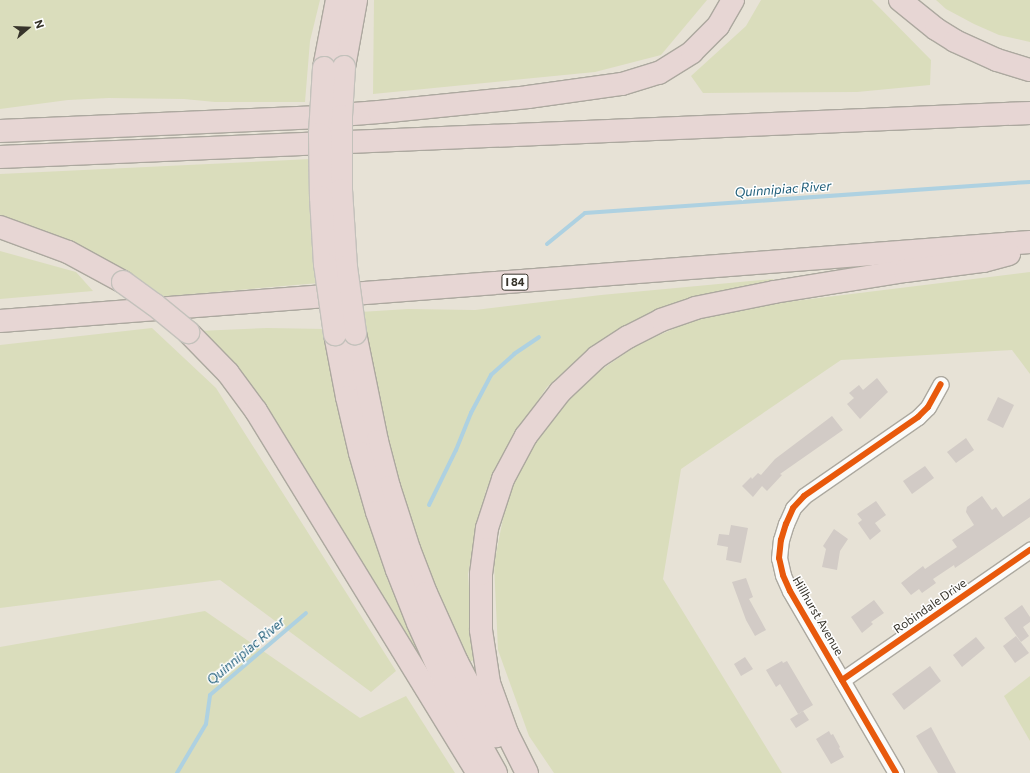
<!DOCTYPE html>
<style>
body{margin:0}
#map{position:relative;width:1030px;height:773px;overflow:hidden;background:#e7e2d6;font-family:Commissioner,sans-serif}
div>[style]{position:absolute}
.green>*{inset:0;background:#daddbc}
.stream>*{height:4px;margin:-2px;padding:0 2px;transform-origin:2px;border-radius:2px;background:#aed1e1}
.building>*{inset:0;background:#d2cbc6}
.roads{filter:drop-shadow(1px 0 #aca89f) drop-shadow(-1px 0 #aca89f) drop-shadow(0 1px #aca89f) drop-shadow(0 -1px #aca89f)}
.minor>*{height:15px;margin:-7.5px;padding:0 7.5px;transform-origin:7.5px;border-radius:7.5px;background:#fbfbf9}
.highway>*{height:22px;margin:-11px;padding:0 11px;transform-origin:11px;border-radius:11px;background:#e7d6d4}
.bridges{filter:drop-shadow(1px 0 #c3c1bb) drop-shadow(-1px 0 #c3c1bb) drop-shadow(0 1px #c3c1bb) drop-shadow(0 -1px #c3c1bb)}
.highway-bridge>*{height:22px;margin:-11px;padding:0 11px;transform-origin:11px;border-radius:11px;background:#e7d6d4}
.cycleway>*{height:6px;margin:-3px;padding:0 3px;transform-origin:3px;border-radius:3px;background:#e8590c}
span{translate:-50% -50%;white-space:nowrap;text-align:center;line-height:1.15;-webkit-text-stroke:3px #fff;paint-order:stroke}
.shield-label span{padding:1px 3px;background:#fff;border:1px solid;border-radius:3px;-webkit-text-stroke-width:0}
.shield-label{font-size:11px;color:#37342b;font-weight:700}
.street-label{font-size:12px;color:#37342b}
.water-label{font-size:13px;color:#1d5c78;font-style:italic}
.north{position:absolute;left:8px;top:8px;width:40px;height:40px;-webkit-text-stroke:3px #fff;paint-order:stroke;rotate:71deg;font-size:11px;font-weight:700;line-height:16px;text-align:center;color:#37342b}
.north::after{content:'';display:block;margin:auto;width:14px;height:18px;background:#37342b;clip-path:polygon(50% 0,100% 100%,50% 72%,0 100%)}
</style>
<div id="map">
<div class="green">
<div style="clip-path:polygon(0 0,320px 0,310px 41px,305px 102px,215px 102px,184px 99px,109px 98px,68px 100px,0 109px)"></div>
<div style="clip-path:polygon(374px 0,707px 0,661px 55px,595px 72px,373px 94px)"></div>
<div style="clip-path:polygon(761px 0,872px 0,931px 60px,930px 85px,857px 92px,703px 93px,691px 76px,746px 26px)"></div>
<div style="clip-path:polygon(936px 0,1030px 0,1030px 42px,999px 35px,974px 24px,946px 9px)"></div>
<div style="clip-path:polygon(311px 159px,319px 283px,157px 297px,0 220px,0 174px)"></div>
<div style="clip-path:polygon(0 251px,76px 272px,93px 291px,0 299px)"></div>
<div style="clip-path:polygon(1030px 272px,1030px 374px,1012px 350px,841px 360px,681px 469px,663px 579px,782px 773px,554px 773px,529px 736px,498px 650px,494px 564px,511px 478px,562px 403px,598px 372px,639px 344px,714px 311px)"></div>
<div style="clip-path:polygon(773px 279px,774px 284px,655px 312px,590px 348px,547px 387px,513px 438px,486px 490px,468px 574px,474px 660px,469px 662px,447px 615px,417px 542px,400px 490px,376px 402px,360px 312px,408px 309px,475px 310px,601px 295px)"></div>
<div style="clip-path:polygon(152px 328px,216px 388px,396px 671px,371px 692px,220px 580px,0 608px,0 345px)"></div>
<div style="clip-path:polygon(267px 328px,325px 329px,354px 475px,388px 581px,437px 681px,432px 683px,320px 493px,268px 412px,198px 331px)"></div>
<div style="clip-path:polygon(205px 611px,360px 718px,406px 696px,455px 773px,0 773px,0 647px)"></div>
<div style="clip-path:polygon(1030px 676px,1030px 741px,1004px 696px)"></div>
</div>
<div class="stream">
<div style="left:547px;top:244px;width:49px;rotate:-39.2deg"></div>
<div style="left:585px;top:213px;width:446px;rotate:-4deg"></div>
<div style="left:429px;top:505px;width:61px;rotate:-63.9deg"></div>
<div style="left:456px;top:450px;width:40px;rotate:-68deg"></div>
<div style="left:471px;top:413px;width:43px;rotate:-62.2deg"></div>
<div style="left:491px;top:375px;width:31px;rotate:-42deg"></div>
<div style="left:514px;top:354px;width:30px;rotate:-34deg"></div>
<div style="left:177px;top:773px;width:57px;rotate:-59.4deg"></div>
<div style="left:206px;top:724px;width:29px;rotate:-82deg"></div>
<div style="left:210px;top:695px;width:126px;rotate:-40.5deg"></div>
</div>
<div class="building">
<div style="clip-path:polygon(877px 378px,888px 392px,860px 419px,847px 404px,854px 398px,849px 393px,859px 385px,863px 390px)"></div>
<div style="clip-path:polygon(998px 397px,1014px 405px,1003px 428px,987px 420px)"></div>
<div style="clip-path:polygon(832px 416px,843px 430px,780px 474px,782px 475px,767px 491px,762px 486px,753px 497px,742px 486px,751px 477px,752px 479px,758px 473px,761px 475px,775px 459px)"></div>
<div style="clip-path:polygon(966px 438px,974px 450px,956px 463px,947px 452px)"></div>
<div style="clip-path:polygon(925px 466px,934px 478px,912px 494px,903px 481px)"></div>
<div style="clip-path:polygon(982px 496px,992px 510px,996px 507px,1003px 517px,1030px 498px,1030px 517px,955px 568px,954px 565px,933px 579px,936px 583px,922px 593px,919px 589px,911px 595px,901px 583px,923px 566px,925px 569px,957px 547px,952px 540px,974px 525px,966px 512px,967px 507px)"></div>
<div style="clip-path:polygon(876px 501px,886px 515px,875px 523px,881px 531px,870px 540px,858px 523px,862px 520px,857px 514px)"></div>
<div style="clip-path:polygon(731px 525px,748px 528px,741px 563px,726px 560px,728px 547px,717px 545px,719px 534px,729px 535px)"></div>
<div style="clip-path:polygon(834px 529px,848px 539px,840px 551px,837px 570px,822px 567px,826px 549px,823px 546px)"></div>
<div style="clip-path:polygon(746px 578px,753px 597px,749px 599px,766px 630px,755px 636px,746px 620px,732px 582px)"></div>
<div style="clip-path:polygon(874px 600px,884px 613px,871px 622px,873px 624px,862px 633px,851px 617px)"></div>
<div style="clip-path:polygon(1022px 605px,1030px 617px,1030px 622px,1023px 627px,1029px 636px,1021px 642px,1004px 618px)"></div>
<div style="clip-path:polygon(1016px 636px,1029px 653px,1015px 663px,1003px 646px)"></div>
<div style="clip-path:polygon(976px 637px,985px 648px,962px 667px,953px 655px)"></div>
<div style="clip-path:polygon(745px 657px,753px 669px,741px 676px,734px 664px)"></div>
<div style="clip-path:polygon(782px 661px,783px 663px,787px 661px,813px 705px,798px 714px,780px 684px,776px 687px,766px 670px)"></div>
<div style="clip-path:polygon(930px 666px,941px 681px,904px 710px,892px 694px)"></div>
<div style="clip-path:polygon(803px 711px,809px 720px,796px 728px,790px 719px)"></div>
<div style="clip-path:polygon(931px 727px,956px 773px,938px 773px,916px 736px)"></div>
<div style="clip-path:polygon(829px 731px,831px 735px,833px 734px,840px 747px,839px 748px,844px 757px,831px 764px,816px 739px)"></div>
</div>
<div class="roads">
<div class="minor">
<div style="left:842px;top:680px;width:229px;rotate:-34.7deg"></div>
<div style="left:896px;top:773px;width:211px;rotate:-120.2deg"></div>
<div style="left:790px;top:591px;width:17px;rotate:-114deg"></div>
<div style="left:783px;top:575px;width:17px;rotate:-103deg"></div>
<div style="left:779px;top:558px;width:18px;rotate:-84deg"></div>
<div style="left:781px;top:540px;width:17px;rotate:-73deg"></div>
<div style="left:786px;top:524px;width:17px;rotate:-66deg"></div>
<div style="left:793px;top:508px;width:16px;rotate:-47deg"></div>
<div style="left:804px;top:496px;width:139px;rotate:-34.7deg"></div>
<div style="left:918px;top:417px;width:14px;rotate:-45deg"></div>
<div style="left:928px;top:407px;width:26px;rotate:-61deg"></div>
</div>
<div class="highway">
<div style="left:900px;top:0;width:46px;rotate:38.9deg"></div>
<div style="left:936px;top:29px;width:22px;rotate:32deg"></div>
<div style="left:955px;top:41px;width:46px;rotate:24.3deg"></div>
<div style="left:997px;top:60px;width:34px;rotate:17deg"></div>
<div style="left:344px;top:67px;width:68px;rotate:-79.8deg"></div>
<div style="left:324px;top:68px;width:69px;rotate:-79.2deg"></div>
<div style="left:0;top:131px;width:315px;rotate:-2.5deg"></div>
<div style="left:315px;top:117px;width:64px;rotate:-4.5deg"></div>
<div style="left:379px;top:112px;width:150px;rotate:-5.7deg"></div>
<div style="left:528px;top:97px;width:95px;rotate:-7.9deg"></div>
<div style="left:622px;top:84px;width:39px;rotate:-17deg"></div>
<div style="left:659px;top:73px;width:39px;rotate:-32deg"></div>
<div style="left:692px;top:52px;width:37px;rotate:-45deg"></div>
<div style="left:718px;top:26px;width:30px;rotate:-60deg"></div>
<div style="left:0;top:157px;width:1031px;rotate:-2.45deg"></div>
<div style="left:0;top:227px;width:72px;rotate:20.2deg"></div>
<div style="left:68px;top:252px;width:63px;rotate:28.6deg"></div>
<div style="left:0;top:321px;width:1033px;rotate:-4.39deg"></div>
<div style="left:188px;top:332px;width:57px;rotate:45.7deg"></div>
<div style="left:228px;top:373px;width:47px;rotate:53.6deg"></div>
<div style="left:256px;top:411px;width:425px;rotate:58.5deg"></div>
<div style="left:355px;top:333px;width:110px;rotate:78.5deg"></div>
<div style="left:377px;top:441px;width:48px;rotate:75.4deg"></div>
<div style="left:389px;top:487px;width:65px;rotate:72.1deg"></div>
<div style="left:409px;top:549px;width:47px;rotate:68.9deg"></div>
<div style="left:426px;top:593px;width:76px;rotate:65.8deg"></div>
<div style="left:457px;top:662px;width:84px;rotate:62.2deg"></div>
<div style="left:335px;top:334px;width:64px;rotate:79.2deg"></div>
<div style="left:347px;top:397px;width:57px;rotate:76.9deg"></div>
<div style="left:360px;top:453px;width:61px;rotate:73.9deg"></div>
<div style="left:377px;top:512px;width:61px;rotate:71deg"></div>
<div style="left:397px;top:570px;width:57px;rotate:68.4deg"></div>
<div style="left:418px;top:623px;width:56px;rotate:65.7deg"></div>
<div style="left:441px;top:674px;width:113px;rotate:60.9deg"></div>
<div style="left:527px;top:773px;width:45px;rotate:-116.6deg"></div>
<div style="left:507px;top:733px;width:53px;rotate:-109.8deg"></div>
<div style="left:489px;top:683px;width:54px;rotate:-98.6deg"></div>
<div style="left:481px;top:630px;width:56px;rotate:-90deg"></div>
<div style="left:481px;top:574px;width:46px;rotate:-82.6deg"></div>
<div style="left:487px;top:528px;width:52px;rotate:-71.9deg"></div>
<div style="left:503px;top:479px;width:49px;rotate:-61.9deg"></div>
<div style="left:526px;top:436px;width:56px;rotate:-52.3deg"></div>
<div style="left:560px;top:392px;width:51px;rotate:-43.4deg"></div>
<div style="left:597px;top:357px;width:37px;rotate:-33deg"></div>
<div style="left:628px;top:337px;width:37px;rotate:-27deg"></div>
<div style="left:661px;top:320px;width:36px;rotate:-19deg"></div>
<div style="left:695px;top:308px;width:81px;rotate:-11.4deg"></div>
<div style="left:774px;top:292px;width:133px;rotate:-9.1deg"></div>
<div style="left:905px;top:271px;width:79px;rotate:-7.3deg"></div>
<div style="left:983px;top:261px;width:27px;rotate:-15deg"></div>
</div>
</div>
<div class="bridges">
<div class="highway-bridge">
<div style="left:344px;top:67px;width:49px;rotate:93.5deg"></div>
<div style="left:341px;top:116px;width:74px;rotate:90deg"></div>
<div style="left:341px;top:190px;width:77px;rotate:86.3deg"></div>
<div style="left:346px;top:267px;width:67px;rotate:82.2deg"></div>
<div style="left:324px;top:68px;width:66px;rotate:93.5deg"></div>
<div style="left:320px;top:134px;width:63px;rotate:89.1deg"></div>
<div style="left:321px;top:197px;width:67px;rotate:86.6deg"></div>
<div style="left:325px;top:264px;width:71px;rotate:81.9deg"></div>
<div style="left:123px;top:282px;width:39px;rotate:36deg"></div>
<div style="left:155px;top:305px;width:43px;rotate:39.3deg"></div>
</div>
</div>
<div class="cycleway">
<div style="left:842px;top:680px;width:229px;rotate:-34.7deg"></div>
<div style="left:896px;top:773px;width:211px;rotate:-120.2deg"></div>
<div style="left:790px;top:591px;width:17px;rotate:-114deg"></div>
<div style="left:783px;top:575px;width:17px;rotate:-103deg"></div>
<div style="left:779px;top:558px;width:18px;rotate:-84deg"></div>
<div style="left:781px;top:540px;width:17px;rotate:-73deg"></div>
<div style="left:786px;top:524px;width:17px;rotate:-66deg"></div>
<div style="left:793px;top:508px;width:16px;rotate:-47deg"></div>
<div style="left:804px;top:496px;width:139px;rotate:-34.7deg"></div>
<div style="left:918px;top:417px;width:14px;rotate:-45deg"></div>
<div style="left:928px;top:407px;width:26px;rotate:-61deg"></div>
</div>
<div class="shield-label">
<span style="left:515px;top:282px">I 84</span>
</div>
<div class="street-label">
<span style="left:930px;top:606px;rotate:-35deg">Robindale Drive</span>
<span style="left:818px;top:616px;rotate:60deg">Hillhurst Avenue</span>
</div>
<div class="water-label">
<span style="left:783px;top:189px;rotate:-4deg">Quinnipiac River</span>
<span style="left:246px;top:651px;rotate:-40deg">Quinnipiac River</span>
</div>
<div class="north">N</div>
</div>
